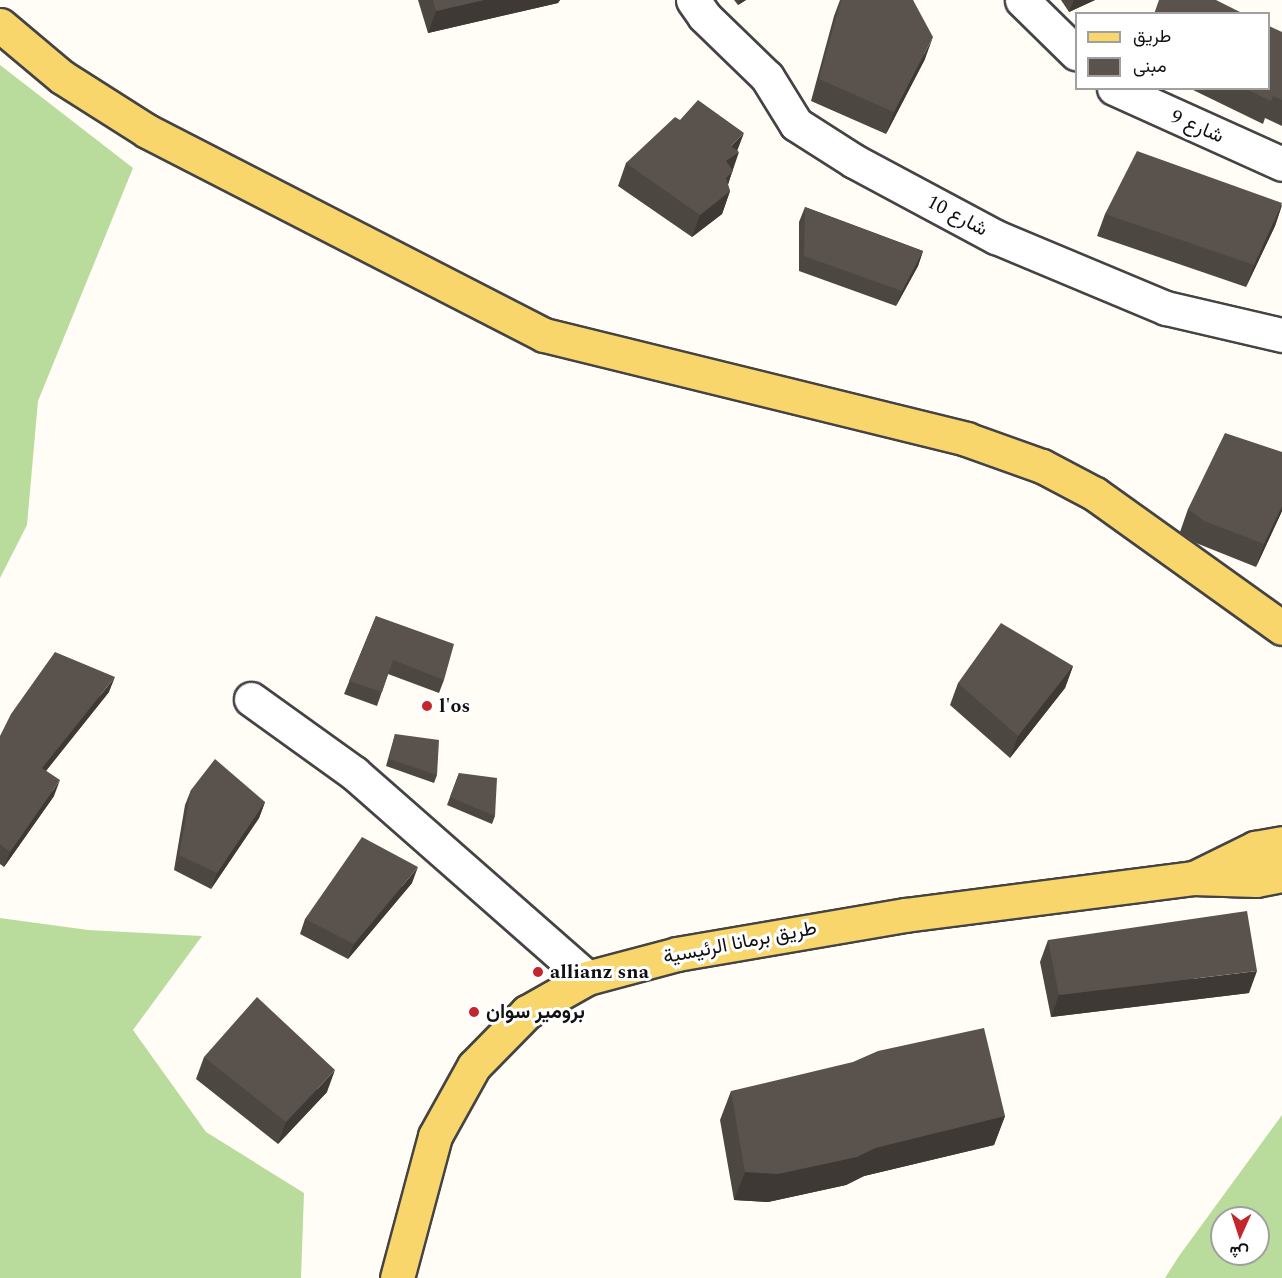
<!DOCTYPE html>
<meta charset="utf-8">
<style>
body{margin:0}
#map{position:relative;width:1282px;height:1278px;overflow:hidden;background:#fffdf5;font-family:Spectral,Vazirmatn,serif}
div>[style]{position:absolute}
.forest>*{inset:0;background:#b9dc9c}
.roads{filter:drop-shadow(2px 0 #444) drop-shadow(-2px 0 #444) drop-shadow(0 2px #444) drop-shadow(0 -2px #444)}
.minor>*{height:33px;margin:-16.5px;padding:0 16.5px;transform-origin:16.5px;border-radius:16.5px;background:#fff}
.major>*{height:33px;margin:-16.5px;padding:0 16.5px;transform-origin:16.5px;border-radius:16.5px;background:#f9d66b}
.wall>*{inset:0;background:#4d4742}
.shaded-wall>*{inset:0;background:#3f3936}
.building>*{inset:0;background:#5a524d}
.dots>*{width:16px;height:16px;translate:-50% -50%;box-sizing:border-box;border:3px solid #fff;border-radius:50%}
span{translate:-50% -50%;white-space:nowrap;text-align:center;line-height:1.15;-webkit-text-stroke:6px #fff;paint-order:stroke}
.street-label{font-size:20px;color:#111}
.poi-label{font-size:20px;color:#111;font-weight:700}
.left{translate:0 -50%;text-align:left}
.legend{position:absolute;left:1075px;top:12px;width:195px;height:78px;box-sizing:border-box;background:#fff;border:2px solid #a0a0a0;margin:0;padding:8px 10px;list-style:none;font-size:18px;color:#111}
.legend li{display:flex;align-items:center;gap:12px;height:30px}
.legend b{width:30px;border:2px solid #a0a0a0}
.north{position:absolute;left:1210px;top:1206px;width:60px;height:60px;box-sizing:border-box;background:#fff;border:2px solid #a0a0a0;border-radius:50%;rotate:183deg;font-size:16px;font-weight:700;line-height:24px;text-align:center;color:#111}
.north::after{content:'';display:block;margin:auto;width:21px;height:27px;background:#c4262e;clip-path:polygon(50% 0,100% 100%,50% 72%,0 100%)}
</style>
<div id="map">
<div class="forest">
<div style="clip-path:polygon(0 65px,133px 168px,38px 401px,27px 525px,0 578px)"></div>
<div style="clip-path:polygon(0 918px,88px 930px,202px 936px,133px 1030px,206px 1132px,304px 1193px,301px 1278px,0 1278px)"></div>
<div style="clip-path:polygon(evenodd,1282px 1115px,1282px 1278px,1165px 1278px,1179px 1256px,1282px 1115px,1222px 1218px,1258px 1218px,1258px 1254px,1222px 1254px,1222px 1218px)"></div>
</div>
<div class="roads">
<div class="minor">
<div style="left:693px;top:0;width:19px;rotate:55deg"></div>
<div style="left:704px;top:16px;width:88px;rotate:44.1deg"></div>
<div style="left:767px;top:77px;width:55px;rotate:58.3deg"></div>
<div style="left:796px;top:124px;width:69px;rotate:32.5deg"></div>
<div style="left:854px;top:161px;width:161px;rotate:28.2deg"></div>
<div style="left:996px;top:237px;width:184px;rotate:22.7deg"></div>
<div style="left:1166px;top:308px;width:119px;rotate:13.1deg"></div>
<div style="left:1022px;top:0;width:76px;rotate:44.5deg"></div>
<div style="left:1114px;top:88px;width:184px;rotate:24.3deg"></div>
<div style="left:251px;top:699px;width:127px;rotate:35.7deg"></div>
<div style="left:354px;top:773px;width:310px;rotate:41.3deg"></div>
</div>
<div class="major">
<div style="left:0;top:25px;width:81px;rotate:40deg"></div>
<div style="left:62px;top:77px;width:101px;rotate:32.4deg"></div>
<div style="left:147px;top:131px;width:446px;rotate:27.2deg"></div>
<div style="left:544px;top:335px;width:435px;rotate:13.8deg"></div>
<div style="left:966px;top:439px;width:81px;rotate:19.6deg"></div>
<div style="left:1042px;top:466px;width:60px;rotate:27.8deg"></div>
<div style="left:1095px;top:494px;width:230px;rotate:35.6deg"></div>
<div style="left:1198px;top:876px;width:64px;rotate:-26.2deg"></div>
<div style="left:1255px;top:848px;width:27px;rotate:-10deg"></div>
<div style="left:397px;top:1278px;width:147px;rotate:-75deg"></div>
<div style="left:435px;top:1136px;width:80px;rotate:-60.9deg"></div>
<div style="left:474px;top:1066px;width:76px;rotate:-45.5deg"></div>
<div style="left:527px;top:1012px;width:69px;rotate:-29.5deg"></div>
<div style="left:587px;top:978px;width:93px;rotate:-14.9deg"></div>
<div style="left:677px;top:954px;width:231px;rotate:-9.7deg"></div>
<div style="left:905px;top:915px;width:290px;rotate:-7.3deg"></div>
<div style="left:1193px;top:878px;width:63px;rotate:1.8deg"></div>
<div style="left:1256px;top:880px;width:26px;rotate:-11deg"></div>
</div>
</div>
<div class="wall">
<div style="clip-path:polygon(418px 0,560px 0,558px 3px,428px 33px)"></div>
<div style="clip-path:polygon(734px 0,746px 0,738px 5px)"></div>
<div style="clip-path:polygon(840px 0,913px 0,925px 59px,886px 134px,811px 101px,834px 16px)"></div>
<div style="clip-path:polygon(1061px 0,1095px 0,1069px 12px)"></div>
<div style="clip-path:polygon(1282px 32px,1282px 126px,1265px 118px,1263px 124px,1189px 88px,1269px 88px)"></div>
<div style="clip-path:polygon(680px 120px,738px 151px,728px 185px,730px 191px,722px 214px,692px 237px,618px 186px,626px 163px)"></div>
<div style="clip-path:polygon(1282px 205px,1275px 226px,1246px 287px,1097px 236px,1105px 214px)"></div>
<div style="clip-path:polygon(805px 207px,923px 251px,918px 266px,896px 306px,799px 271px,799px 222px)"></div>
<div style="clip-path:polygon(1282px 452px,1282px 511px,1256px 567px,1196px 543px,1180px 532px,1188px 509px)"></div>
<div style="clip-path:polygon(376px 616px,444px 680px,439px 693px,388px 674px,377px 706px,344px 694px)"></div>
<div style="clip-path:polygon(1073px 666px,1065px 688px,1010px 758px,950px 705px,958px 683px)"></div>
<div style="clip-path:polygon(109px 692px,46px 771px,54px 796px,4px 867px,0 864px,0 736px)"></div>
<div style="clip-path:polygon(395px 734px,437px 775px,434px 783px,386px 766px)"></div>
<div style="clip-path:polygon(459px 773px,495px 816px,492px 824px,447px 805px)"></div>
<div style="clip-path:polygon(191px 790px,265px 802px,259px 818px,211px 889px,174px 870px,185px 805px)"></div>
<div style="clip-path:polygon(412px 883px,348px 959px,300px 934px,305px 919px)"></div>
<div style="clip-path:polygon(1048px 940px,1249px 993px,1051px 1017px,1040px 962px)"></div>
<div style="clip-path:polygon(204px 1057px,327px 1092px,278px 1144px,196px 1079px)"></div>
<div style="clip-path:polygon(731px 1091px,1005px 1116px,994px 1145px,864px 1176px,846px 1185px,768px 1202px,734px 1200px,720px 1120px)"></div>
</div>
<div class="shaded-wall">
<div style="clip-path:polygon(484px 0,560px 0,558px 3px,428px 33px,436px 11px)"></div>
<div style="clip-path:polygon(740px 0,746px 0,738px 5px)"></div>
<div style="clip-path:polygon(1074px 0,1095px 0,1069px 12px)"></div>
<div style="clip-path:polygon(933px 37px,925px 59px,886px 134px,894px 112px)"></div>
<div style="clip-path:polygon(744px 133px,736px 154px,739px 152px,725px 193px,717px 183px,731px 146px)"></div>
<div style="clip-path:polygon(730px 191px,722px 214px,692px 237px,700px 215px)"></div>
<div style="clip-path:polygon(1282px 205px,1275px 226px,1246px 287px,1254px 265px)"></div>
<div style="clip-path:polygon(923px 251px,918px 266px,896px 306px,902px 291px)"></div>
<div style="clip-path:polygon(1282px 506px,1282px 511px,1256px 567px,1264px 544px)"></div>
<div style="clip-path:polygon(1073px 666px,1065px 688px,1010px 758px,1018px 736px)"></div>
<div style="clip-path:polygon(115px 677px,109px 692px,36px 783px,42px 768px)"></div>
<div style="clip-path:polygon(60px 780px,54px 796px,4px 867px,10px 852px)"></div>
<div style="clip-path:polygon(265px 802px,259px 818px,211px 889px,217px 873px)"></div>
<div style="clip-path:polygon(418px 867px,412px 883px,348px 959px,354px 944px)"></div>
<div style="clip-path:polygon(1257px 971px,1249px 993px,1051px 1017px,1059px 995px)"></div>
<div style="clip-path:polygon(335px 1070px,327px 1092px,278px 1144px,286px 1122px)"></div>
<div style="clip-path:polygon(1005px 1116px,994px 1145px,864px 1176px,846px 1185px,768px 1202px,734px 1200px,745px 1172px,875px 1148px)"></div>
</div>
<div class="building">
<div style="clip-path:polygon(433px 0,484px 0,436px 11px)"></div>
<div style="clip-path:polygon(841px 0,913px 0,933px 37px,894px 112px,819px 79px)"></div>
<div style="clip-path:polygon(1159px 0,1216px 0,1244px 14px,1154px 14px)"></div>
<div style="clip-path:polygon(1269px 26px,1282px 32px,1282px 100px,1273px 96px,1271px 101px,1244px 88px,1269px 88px)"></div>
<div style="clip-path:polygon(698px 100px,744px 133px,731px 146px,739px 152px,726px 161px,733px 171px,726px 178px,730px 191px,700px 215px,626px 163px,675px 117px,680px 120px)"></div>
<div style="clip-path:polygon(1137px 151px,1282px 203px,1254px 265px,1105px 214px)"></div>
<div style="clip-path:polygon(805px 207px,923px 251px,902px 291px,804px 256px)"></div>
<div style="clip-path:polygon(1225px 433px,1282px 452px,1282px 506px,1264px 544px,1204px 521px,1188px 509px)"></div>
<div style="clip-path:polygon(376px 616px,454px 644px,444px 680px,393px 660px,382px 692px,349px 681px)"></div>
<div style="clip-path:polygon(1001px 623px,1073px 666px,1018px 736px,958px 683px)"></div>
<div style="clip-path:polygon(55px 652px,115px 677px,42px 768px,60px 780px,10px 852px,0 844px,0 736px,11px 714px)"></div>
<div style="clip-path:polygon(395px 734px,439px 740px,437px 775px,389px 759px)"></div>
<div style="clip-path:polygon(215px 759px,265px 802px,217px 873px,179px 855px,191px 790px)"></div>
<div style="clip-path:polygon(459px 773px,497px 778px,495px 816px,450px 797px)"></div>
<div style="clip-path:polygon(362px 837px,418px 867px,354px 944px,305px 919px)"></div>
<div style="clip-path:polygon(1247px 911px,1257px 971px,1059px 995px,1048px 940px)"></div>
<div style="clip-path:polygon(257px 997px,335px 1070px,286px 1122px,204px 1057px)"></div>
<div style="clip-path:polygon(984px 1028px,1005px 1116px,875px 1148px,857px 1157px,778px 1174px,745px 1172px,731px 1091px,853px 1062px,878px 1051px)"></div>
</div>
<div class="dots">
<div style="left:427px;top:706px;background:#c4262e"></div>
<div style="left:538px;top:972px;background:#c4262e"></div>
<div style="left:474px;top:1012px;background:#c4262e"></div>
</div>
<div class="street-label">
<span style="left:1197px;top:127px;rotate:23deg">شارع 9</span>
<span style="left:957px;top:216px;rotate:28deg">شارع 10</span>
<span style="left:740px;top:943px;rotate:-11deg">طريق برمانا الرئيسية</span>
</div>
<div class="poi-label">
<span class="left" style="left:439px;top:706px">l'os</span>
<span class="left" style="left:550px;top:972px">allianz sna</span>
<span class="left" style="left:486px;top:1012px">برومير سوان</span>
</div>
<ul class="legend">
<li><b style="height:8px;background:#f9d66b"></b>طريق</li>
<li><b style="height:16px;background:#5a524d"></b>مبنى</li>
</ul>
<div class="north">ش</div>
</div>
